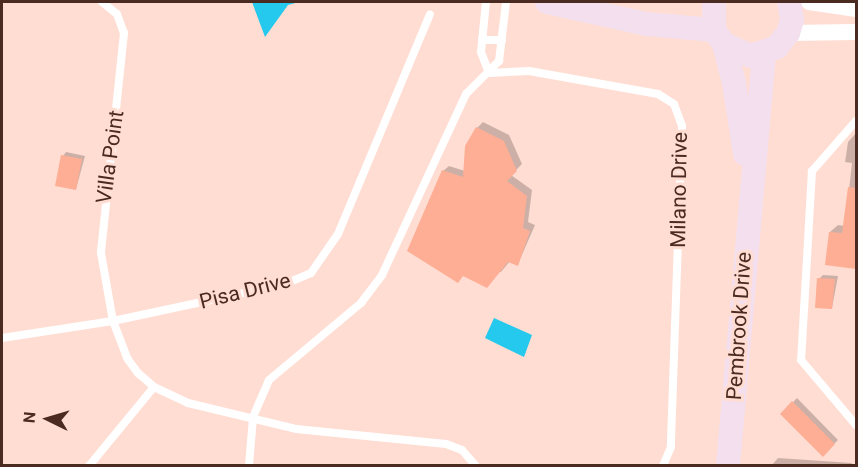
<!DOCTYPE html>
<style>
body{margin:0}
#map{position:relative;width:858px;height:467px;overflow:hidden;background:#ffddd2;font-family:Roboto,sans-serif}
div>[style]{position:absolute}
.water>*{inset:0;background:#25c9ed}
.shadow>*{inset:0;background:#0003}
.building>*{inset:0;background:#feae94}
.lane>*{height:8px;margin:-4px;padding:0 4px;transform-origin:4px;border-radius:4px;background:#fff}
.street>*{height:16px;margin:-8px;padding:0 8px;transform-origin:8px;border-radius:8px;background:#fff}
.secondary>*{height:24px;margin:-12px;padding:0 12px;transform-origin:12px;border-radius:12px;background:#f4dfee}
span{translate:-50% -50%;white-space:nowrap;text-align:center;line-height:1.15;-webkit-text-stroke:6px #ffddd2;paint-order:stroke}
.street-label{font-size:21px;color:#4b2b21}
.frame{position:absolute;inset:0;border:3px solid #4b2b21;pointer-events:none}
.north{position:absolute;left:18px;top:389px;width:60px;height:60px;-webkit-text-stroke:4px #ffddd2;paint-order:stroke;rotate:275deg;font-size:16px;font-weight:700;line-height:24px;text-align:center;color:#4b2b21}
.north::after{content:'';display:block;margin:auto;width:21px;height:27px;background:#4b2b21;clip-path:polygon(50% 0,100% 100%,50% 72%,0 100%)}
</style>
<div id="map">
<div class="water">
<div style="clip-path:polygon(252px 2px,299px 2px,288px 5px,265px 37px)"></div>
<div style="clip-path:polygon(494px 318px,532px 335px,524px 357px,485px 338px)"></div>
</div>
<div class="shadow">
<div style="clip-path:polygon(483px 122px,509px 135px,522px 164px,511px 175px,532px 190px,528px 222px,535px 225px,518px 264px,510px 261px,501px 272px,464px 275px,443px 171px,449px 166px,465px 171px,477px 128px)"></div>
<div style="clip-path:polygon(856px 133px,856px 267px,827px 264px,830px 232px,838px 225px,845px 226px,852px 163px,845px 162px,848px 142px)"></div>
<div style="clip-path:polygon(66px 152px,85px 156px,76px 189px,63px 156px)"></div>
<div style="clip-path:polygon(823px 275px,838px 276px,832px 308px,819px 279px)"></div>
<div style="clip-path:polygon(797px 398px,838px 440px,823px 455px,782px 414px)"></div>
<div style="clip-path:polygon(778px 458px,852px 463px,851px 466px,771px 466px)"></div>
</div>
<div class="building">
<div style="clip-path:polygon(476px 127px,504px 141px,517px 171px,507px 181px,527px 196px,523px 228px,530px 231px,518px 266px,508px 262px,487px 288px,463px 276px,458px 283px,407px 251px,442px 170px,463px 177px,465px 146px)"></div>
<div style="clip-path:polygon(61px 155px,82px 159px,76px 190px,55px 186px)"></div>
<div style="clip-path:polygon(848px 187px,856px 188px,856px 269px,825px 265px,829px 232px,842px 233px)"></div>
<div style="clip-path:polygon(817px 278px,835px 279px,832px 309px,815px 308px)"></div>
<div style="clip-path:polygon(792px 401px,835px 444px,823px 457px,780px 414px)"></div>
</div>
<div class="lane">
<div style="left:102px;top:2px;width:19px;rotate:39deg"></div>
<div style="left:117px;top:14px;width:20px;rotate:70deg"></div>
<div style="left:124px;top:33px;width:221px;rotate:96deg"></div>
<div style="left:101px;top:253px;width:69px;rotate:80deg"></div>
<div style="left:113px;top:321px;width:40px;rotate:69deg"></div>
<div style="left:127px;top:358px;width:19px;rotate:54deg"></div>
<div style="left:138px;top:373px;width:21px;rotate:41deg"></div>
<div style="left:154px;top:387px;width:38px;rotate:25deg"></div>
<div style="left:188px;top:403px;width:111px;rotate:13.5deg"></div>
<div style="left:296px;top:429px;width:151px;rotate:5.7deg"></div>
<div style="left:446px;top:444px;width:17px;rotate:21deg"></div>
<div style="left:462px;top:450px;width:21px;rotate:49deg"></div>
<div style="left:486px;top:2px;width:50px;rotate:95.7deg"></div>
<div style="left:481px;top:52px;width:22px;rotate:69deg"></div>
<div style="left:482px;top:40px;width:20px"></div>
<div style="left:489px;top:73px;width:40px;rotate:-2.9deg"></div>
<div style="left:529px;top:71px;width:131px;rotate:10.1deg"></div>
<div style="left:658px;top:94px;width:19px;rotate:32deg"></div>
<div style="left:674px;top:104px;width:23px;rotate:70deg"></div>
<div style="left:682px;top:126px;width:321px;rotate:92deg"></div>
<div style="left:671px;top:447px;width:21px;rotate:113deg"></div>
<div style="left:856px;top:121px;width:67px;rotate:131.3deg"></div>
<div style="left:812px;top:171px;width:189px;rotate:93.3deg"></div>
<div style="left:801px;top:360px;width:85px;rotate:49.8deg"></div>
<div style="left:2px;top:338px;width:112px;rotate:-8.7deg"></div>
<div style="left:113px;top:321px;width:176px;rotate:-12.1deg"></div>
<div style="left:285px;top:284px;width:28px;rotate:-23deg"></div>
<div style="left:311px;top:273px;width:47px;rotate:-55.3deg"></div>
<div style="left:338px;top:234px;width:238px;rotate:-67.3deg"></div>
<div style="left:89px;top:466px;width:102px;rotate:-50.6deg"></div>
<div style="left:249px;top:466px;width:49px;rotate:-85.3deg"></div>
<div style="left:253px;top:417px;width:40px;rotate:-66.6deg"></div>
<div style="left:269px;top:380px;width:120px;rotate:-39.9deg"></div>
<div style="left:361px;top:303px;width:35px;rotate:-53deg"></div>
<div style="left:382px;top:275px;width:200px;rotate:-65.1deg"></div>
<div style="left:466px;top:94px;width:47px;rotate:-45deg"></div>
<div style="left:499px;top:61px;width:59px;rotate:-83.2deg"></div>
</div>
<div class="street">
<div style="left:809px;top:2px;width:48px;rotate:8.5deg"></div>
<div style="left:788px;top:33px;width:68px;rotate:-0.8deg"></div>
</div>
<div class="secondary">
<div style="left:547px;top:2px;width:101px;rotate:12.5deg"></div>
<div style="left:646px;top:24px;width:68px;rotate:5deg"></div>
<div style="left:714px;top:2px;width:28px;rotate:90deg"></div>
<div style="left:714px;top:30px;width:17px;rotate:54deg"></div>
<div style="left:724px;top:44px;width:30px;rotate:24deg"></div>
<div style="left:751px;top:56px;width:28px;rotate:-19deg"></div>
<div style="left:777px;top:47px;width:18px;rotate:-52deg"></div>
<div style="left:788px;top:33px;width:14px;rotate:-73deg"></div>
<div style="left:792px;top:20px;width:18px;rotate:-99deg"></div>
<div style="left:724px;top:44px;width:40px;rotate:75.6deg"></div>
<div style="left:734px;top:83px;width:72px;rotate:81.2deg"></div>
<div style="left:728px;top:466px;width:414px;rotate:-85deg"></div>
</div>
<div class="street-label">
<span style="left:110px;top:157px;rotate:-82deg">Villa Point</span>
<span style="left:679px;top:190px;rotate:-89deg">Milano Drive</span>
<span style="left:245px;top:291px;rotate:-14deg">Pisa Drive</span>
<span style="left:739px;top:326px;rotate:-86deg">Pembrook Drive</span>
</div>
<div class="frame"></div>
<div class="north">N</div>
</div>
